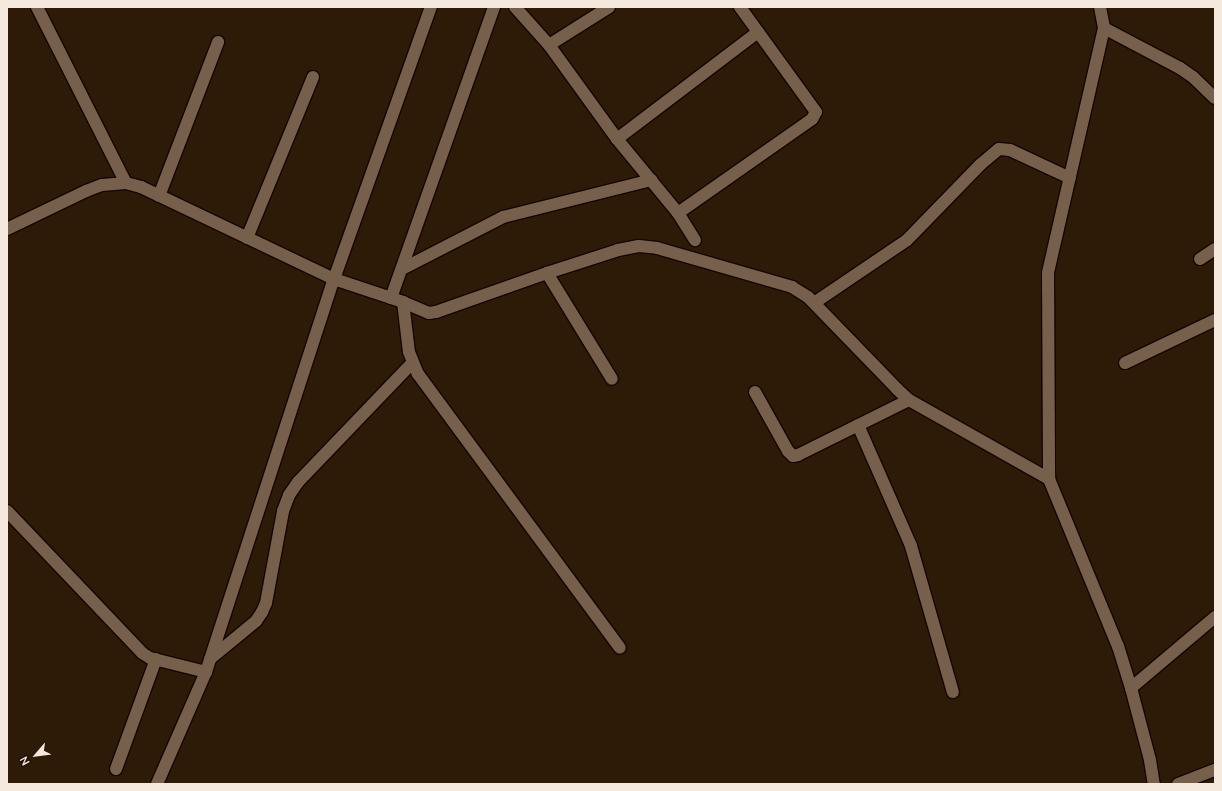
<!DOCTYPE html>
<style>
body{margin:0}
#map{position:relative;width:1222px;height:791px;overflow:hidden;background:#2d1b08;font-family:"Nunito Sans",sans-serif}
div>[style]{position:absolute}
.roads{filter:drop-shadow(1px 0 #150500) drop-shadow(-1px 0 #150500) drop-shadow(0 1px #150500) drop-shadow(0 -1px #150500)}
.minor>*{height:12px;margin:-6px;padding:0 6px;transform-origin:6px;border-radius:6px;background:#76604c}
span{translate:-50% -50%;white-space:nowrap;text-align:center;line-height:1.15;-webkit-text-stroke:3.5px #231102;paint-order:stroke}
.frame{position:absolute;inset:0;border:8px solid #f5e8dd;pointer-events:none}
.north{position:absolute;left:16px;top:735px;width:40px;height:40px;-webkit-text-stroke:3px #231102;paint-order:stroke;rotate:242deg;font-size:11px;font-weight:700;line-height:16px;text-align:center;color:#f5e8dd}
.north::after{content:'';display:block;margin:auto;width:14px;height:18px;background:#f5e8dd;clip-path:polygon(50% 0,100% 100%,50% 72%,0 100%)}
</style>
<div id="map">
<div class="roads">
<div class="minor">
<div style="left:37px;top:7px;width:197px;rotate:63.2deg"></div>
<div style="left:515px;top:7px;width:51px;rotate:48.2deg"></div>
<div style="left:549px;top:45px;width:116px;rotate:54.1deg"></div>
<div style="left:617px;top:139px;width:96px;rotate:50.5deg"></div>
<div style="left:678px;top:213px;width:32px;rotate:58deg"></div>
<div style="left:1100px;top:7px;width:21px;rotate:79deg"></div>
<div style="left:1104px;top:28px;width:251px;rotate:102.9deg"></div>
<div style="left:1048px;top:273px;width:206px;rotate:89.7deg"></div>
<div style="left:1049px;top:479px;width:181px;rotate:67.6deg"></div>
<div style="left:1118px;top:646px;width:44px;rotate:72.8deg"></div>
<div style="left:1131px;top:688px;width:74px;rotate:75.2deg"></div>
<div style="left:1150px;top:760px;width:24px;rotate:81deg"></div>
<div style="left:1104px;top:28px;width:86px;rotate:27.8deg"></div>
<div style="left:1180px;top:68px;width:16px;rotate:35deg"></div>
<div style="left:1193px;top:77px;width:30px;rotate:44deg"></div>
<div style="left:549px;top:45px;width:71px;rotate:-32.3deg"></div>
<div style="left:617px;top:139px;width:177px;rotate:-37.2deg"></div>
<div style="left:159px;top:196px;width:165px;rotate:-69deg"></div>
<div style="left:678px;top:213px;width:164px;rotate:-35deg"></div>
<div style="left:812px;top:119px;width:8px;rotate:-60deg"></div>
<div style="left:816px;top:112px;width:130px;rotate:-125.9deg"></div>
<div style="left:7px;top:229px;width:88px;rotate:-25.7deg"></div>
<div style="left:86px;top:191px;width:17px;rotate:-21deg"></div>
<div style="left:102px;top:185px;width:24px;rotate:-5deg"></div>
<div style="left:126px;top:183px;width:16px;rotate:15deg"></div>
<div style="left:141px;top:187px;width:214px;rotate:25.5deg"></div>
<div style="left:334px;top:279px;width:73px;rotate:18.4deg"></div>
<div style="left:403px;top:302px;width:28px;rotate:23deg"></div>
<div style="left:429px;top:313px;width:7px;rotate:-8deg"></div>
<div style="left:436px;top:312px;width:118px;rotate:-19.4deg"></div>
<div style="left:547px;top:273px;width:75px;rotate:-17.9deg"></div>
<div style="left:618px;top:250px;width:21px;rotate:-11deg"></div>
<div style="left:639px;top:246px;width:18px;rotate:6deg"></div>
<div style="left:657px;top:248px;width:141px;rotate:16.1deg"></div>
<div style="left:792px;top:287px;width:19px;rotate:32deg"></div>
<div style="left:808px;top:297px;width:128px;rotate:45.9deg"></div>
<div style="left:897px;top:389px;width:16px;rotate:43deg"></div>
<div style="left:909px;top:400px;width:161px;rotate:29.4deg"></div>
<div style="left:247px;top:238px;width:174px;rotate:-67.7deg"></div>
<div style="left:1200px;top:259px;width:18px;rotate:-34deg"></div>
<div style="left:402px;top:269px;width:114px;rotate:-27.2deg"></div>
<div style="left:503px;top:217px;width:153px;rotate:-14deg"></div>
<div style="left:547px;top:273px;width:124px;rotate:58.5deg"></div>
<div style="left:391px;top:298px;width:309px;rotate:-70.5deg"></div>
<div style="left:403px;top:302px;width:50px;rotate:83.2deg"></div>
<div style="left:409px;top:352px;width:24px;rotate:68deg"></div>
<div style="left:418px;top:374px;width:340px;rotate:53.6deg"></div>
<div style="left:814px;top:303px;width:112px;rotate:-34.1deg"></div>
<div style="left:907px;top:240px;width:106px;rotate:-45.8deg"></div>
<div style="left:981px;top:164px;width:23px;rotate:-40deg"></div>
<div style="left:999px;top:149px;width:11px;rotate:5deg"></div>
<div style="left:1010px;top:150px;width:66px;rotate:25deg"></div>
<div style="left:1125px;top:363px;width:100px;rotate:-25.5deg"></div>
<div style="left:755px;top:392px;width:68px;rotate:60.8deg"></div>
<div style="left:788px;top:451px;width:7px;rotate:45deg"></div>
<div style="left:793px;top:456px;width:5px;rotate:-11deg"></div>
<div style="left:798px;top:455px;width:124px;rotate:-26.4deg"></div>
<div style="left:858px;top:425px;width:132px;rotate:66.3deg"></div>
<div style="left:911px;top:546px;width:152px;rotate:74deg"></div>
<div style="left:7px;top:511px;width:196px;rotate:46.4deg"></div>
<div style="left:142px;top:653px;width:9px;rotate:32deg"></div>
<div style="left:150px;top:658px;width:58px;rotate:14deg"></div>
<div style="left:210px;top:659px;width:60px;rotate:-39.6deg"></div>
<div style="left:256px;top:621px;width:11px;rotate:-56deg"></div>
<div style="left:262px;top:612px;width:10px;rotate:-66deg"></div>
<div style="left:266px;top:603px;width:94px;rotate:-79.5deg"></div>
<div style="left:283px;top:511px;width:17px;rotate:-69deg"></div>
<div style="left:289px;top:495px;width:16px;rotate:-55deg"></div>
<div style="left:298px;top:482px;width:165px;rotate:-46.2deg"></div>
<div style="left:1131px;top:688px;width:110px;rotate:-40.2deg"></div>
<div style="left:116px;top:769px;width:117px;rotate:-70deg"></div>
<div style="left:157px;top:784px;width:122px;rotate:-66.4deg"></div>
<div style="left:206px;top:672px;width:413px;rotate:-72deg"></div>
<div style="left:334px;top:279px;width:289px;rotate:-70.4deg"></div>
<div style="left:1178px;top:784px;width:40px;rotate:-21deg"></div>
</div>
</div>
<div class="frame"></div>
<div class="north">N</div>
</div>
